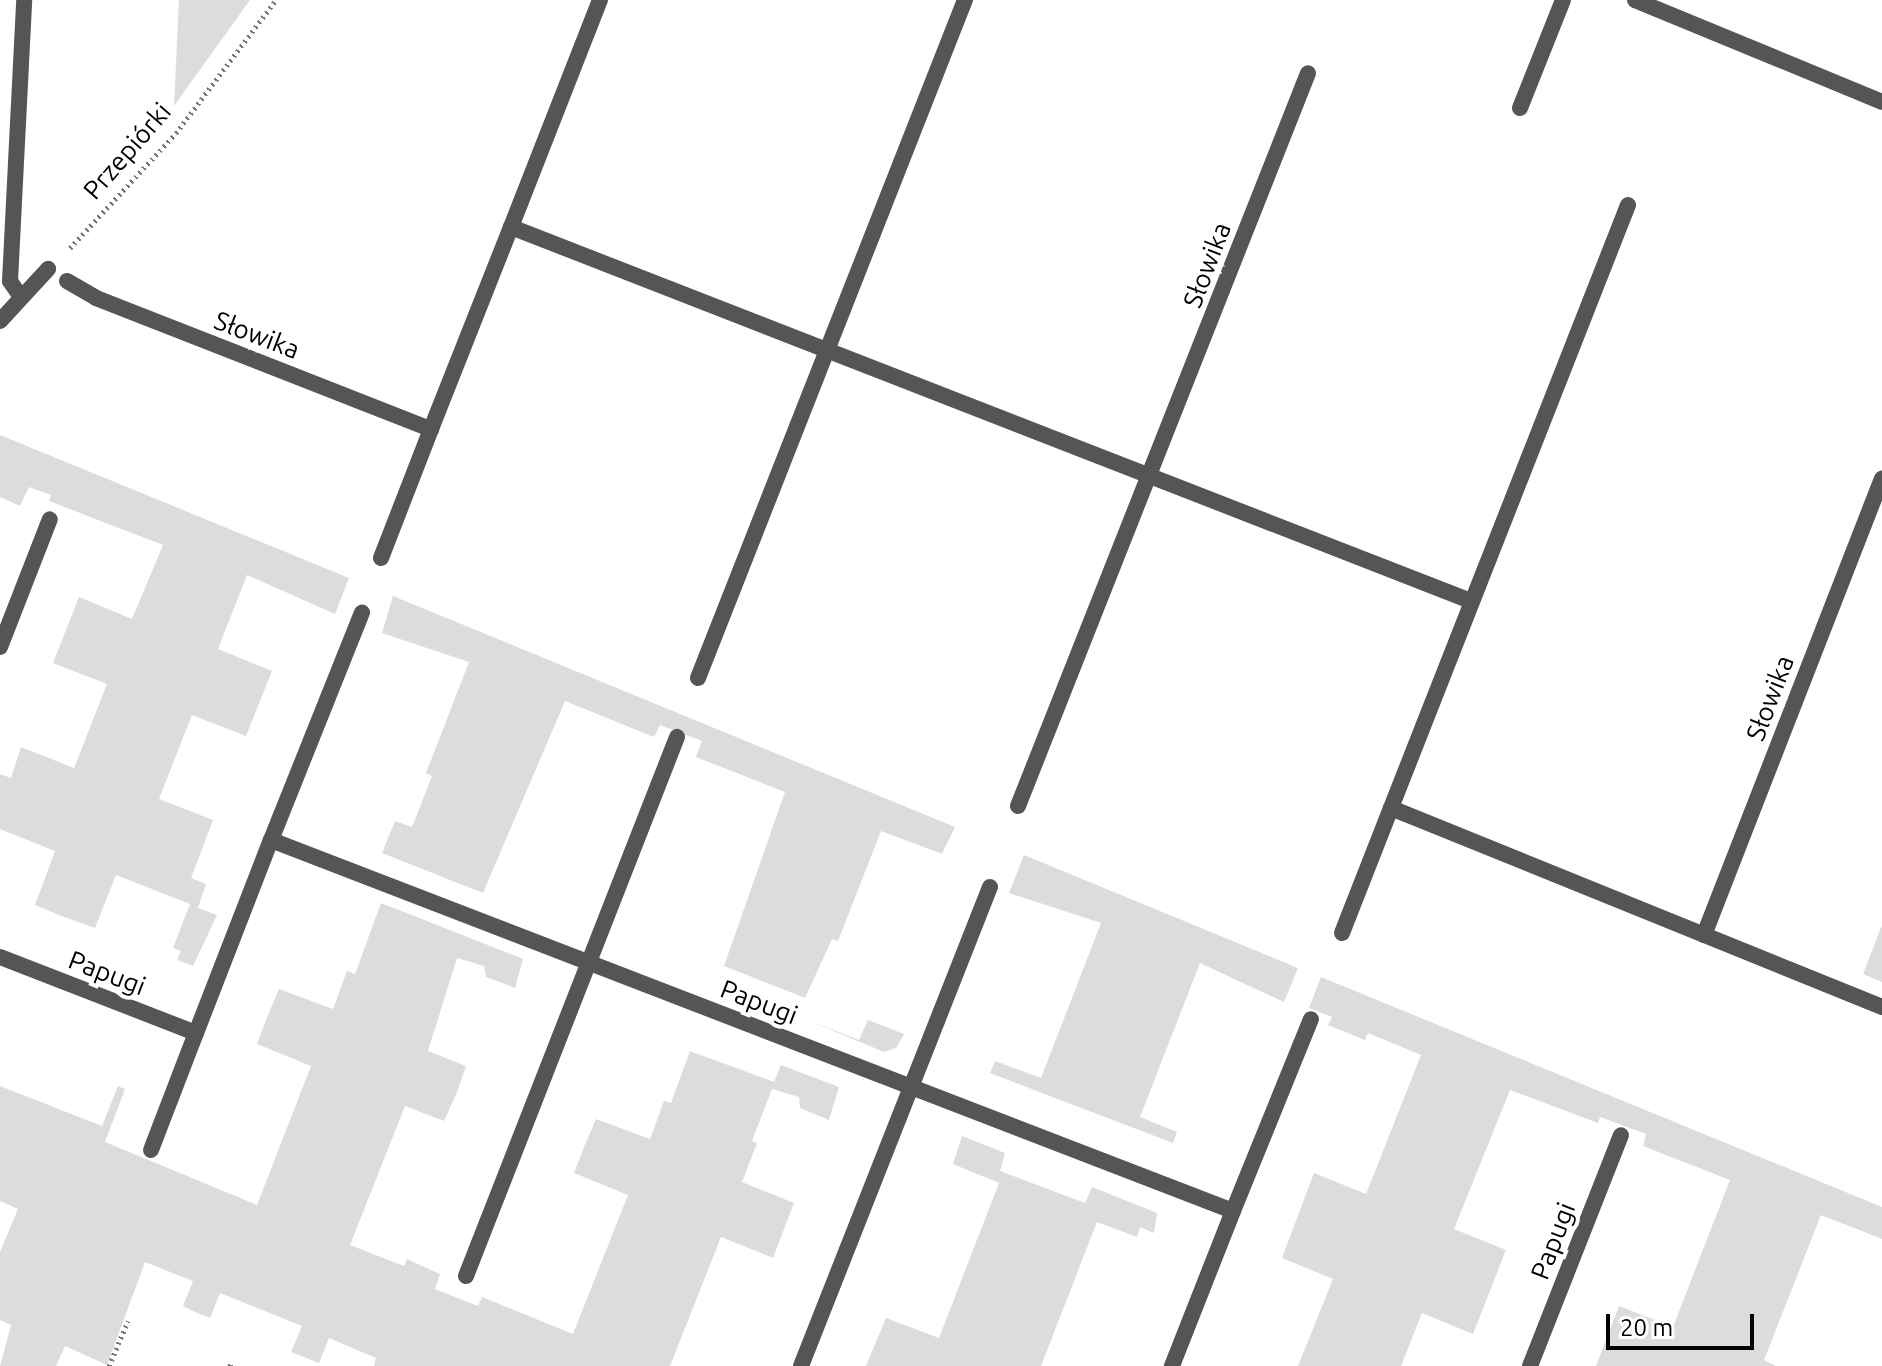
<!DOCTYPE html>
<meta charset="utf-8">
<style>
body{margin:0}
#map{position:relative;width:1882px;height:1366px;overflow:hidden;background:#fff;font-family:Ubuntu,sans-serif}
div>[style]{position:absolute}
.green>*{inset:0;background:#dcdcdc}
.path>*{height:5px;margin-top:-2.5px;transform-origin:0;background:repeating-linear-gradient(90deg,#777 0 2px,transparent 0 6px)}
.service>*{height:16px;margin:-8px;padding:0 8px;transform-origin:8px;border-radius:8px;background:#555}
.minor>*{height:16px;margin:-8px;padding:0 8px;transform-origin:8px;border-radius:8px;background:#555}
span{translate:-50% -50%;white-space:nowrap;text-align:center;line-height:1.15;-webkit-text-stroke:8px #fff;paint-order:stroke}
.street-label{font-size:26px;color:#000}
.scale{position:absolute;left:1606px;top:1314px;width:148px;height:36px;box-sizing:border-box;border:4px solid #000;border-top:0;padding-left:10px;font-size:24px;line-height:28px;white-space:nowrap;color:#000;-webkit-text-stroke:6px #fff;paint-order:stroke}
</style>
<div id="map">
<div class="green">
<div style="clip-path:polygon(179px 0,250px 0,174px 106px)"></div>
<div style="clip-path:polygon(0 435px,349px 578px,335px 614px,247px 575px,218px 649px,272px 671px,246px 736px,192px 715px,159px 799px,213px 820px,191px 878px,206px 884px,198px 908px,217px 915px,193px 966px,177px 960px,181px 951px,173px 948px,190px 904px,116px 875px,95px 928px,64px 917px,35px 905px,55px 851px,0 829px,0 774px,11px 778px,21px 747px,74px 768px,107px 684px,53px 663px,79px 597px,132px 619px,163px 545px,49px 501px,51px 495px,29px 487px,20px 506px,0 497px)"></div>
<div style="clip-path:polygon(393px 596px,955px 827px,942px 854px,881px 831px,838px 941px,832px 939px,805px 998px,724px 966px,785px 792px,696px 757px,702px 741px,660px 725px,654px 737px,565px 701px,483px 893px,382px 853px,395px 821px,412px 827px,432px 776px,426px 773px,469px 662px,382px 633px)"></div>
<div style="clip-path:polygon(1024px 855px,1298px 968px,1284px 1002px,1200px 963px,1140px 1117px,1177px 1132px,1173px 1143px,990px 1073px,995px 1061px,1041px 1078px,1101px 923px,1009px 893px)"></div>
<div style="clip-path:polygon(381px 903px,523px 959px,515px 988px,486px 977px,484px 966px,457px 958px,428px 1051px,466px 1066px,457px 1092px,444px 1121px,405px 1106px,350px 1245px,404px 1266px,407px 1259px,440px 1274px,435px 1289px,455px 1297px,478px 1306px,482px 1297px,573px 1334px,628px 1195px,574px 1173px,584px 1147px,596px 1119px,650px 1139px,664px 1101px,671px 1103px,690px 1051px,774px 1082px,781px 1065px,839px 1087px,829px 1120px,800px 1108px,799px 1097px,772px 1089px,752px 1141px,757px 1143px,742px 1182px,794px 1203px,773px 1258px,721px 1237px,670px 1366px,374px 1366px,376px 1358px,329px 1338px,319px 1363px,291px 1352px,302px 1326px,220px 1293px,210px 1318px,195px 1312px,183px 1306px,193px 1281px,145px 1262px,107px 1365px,65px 1346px,56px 1366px,0 1366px,11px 1325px,0 1320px,0 1252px,18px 1209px,0 1201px,0 1086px,102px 1126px,118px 1086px,125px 1089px,105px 1142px,257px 1205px,311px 1066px,257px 1044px,268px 1015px,279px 989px,333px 1009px,347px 971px,355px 974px)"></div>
<div style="clip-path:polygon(1882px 925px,1882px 982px,1863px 974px)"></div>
<div style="clip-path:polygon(1321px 977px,1882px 1207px,1882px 1239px,1821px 1215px,1764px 1360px,1776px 1366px,1596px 1366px,1619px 1306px,1673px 1327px,1730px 1180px,1643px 1146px,1646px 1134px,1600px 1117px,1598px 1123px,1510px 1090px,1454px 1229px,1506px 1250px,1473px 1334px,1422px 1313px,1401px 1366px,1298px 1366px,1333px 1279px,1282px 1258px,1314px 1173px,1366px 1194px,1421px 1055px,1368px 1033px,1365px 1040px,1328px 1025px,1332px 1017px,1309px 1008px)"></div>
<div style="clip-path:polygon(805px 1019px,859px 1040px,868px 1020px,904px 1034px,896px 1048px,884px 1052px)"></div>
<div style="clip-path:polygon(962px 1136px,1005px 1153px,1000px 1171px,1085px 1203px,1092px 1187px,1157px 1213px,1154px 1233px,1140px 1227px,1137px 1237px,1097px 1222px,1041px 1366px,866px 1366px,886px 1318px,939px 1338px,999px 1183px,953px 1164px)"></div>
</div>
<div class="path">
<div style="left:70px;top:248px;width:156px;rotate:-47.3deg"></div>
<div style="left:176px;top:133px;width:166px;rotate:-53.1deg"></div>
<div style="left:109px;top:1366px;width:49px;rotate:-67.1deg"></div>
<div style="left:230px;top:1366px;width:3px;rotate:-72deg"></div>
</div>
<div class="service">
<div style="left:1635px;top:0;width:267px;rotate:22.4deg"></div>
<div style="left:21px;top:297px;width:19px;rotate:-125deg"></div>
<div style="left:10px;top:281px;width:281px;rotate:-87.1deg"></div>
</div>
<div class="minor">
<div style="left:1520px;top:108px;width:116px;rotate:-68.3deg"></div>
<div style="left:1628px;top:205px;width:648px;rotate:111.46deg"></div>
<div style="left:1391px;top:808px;width:530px;rotate:22.06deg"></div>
<div style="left:511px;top:227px;width:244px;rotate:-68.6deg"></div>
<div style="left:67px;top:281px;width:34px;rotate:30deg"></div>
<div style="left:96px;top:298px;width:360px;rotate:21.4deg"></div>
<div style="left:431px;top:429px;width:217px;rotate:-68.4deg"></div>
<div style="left:511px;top:227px;width:1030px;rotate:21.29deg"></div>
<div style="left:0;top:321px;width:71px;rotate:-47.3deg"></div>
<div style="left:381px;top:558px;width:138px;rotate:-68.8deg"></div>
<div style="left:0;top:647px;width:137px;rotate:-68.7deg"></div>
<div style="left:698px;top:678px;width:729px;rotate:-68.51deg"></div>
<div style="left:1018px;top:806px;width:788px;rotate:-68.41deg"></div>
<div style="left:271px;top:840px;width:245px;rotate:-68.2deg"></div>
<div style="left:1342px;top:933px;width:134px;rotate:-68.6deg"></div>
<div style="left:1704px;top:935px;width:490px;rotate:-68.7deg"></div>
<div style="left:0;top:957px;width:210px;rotate:21.2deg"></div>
<div style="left:196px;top:1033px;width:207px;rotate:-68.8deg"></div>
<div style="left:271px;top:840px;width:1031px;rotate:21.09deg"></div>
<div style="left:1233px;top:1211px;width:167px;rotate:111.5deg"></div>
<div style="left:151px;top:1150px;width:125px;rotate:-69deg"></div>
<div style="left:1233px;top:1211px;width:207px;rotate:-67.9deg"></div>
<div style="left:466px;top:1276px;width:579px;rotate:-68.62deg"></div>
<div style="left:801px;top:1366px;width:515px;rotate:-68.47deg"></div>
<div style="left:1530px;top:1366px;width:248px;rotate:-68.5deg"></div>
</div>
<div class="street-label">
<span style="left:127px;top:151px;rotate:-49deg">Przepiórki</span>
<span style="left:1207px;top:265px;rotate:-69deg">Słowika</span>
<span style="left:257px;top:335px;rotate:21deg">Słowika</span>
<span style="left:1770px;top:698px;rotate:-69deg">Słowika</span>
<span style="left:107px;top:973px;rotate:21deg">Papugi</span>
<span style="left:759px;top:1002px;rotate:21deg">Papugi</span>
<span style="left:1553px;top:1241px;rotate:-69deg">Papugi</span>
</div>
<div class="scale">20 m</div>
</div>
